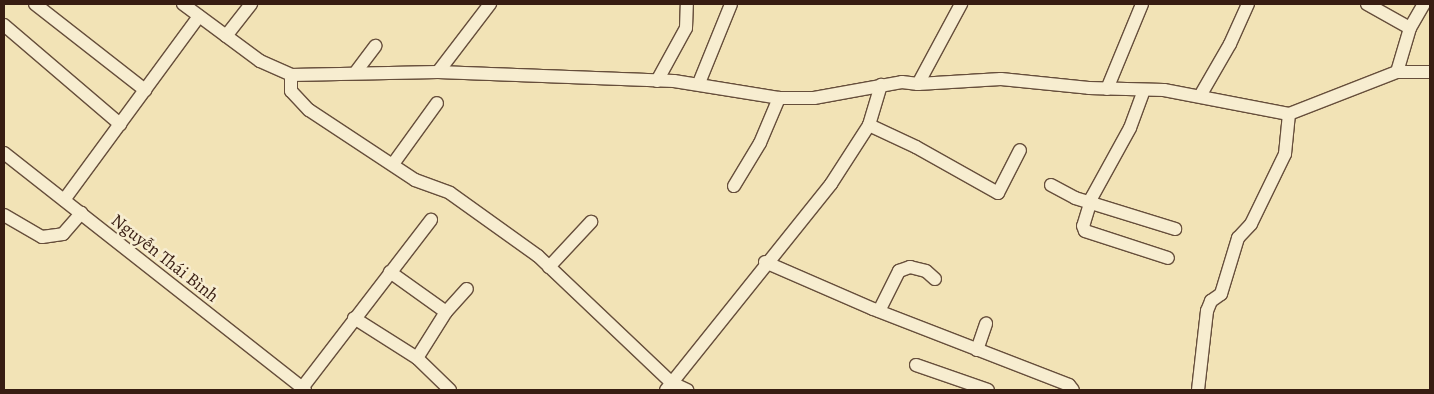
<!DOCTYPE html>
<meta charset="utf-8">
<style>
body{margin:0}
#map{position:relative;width:1434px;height:394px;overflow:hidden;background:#f2e3b6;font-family:Alegreya,serif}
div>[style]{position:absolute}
.roads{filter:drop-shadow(1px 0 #664e3b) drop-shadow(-1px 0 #664e3b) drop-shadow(0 1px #664e3b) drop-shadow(0 -1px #664e3b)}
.minor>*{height:12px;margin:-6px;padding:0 6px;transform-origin:6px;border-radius:6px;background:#f7edd0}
span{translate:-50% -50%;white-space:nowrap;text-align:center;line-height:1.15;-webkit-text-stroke:5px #f7edd0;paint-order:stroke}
.street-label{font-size:18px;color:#381d12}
.frame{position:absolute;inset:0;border:5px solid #381d12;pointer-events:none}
</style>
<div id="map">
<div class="roads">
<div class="minor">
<div style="left:35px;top:4px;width:140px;rotate:38deg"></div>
<div style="left:183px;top:4px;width:96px;rotate:36.5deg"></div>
<div style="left:260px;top:61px;width:34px;rotate:24deg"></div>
<div style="left:291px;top:75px;width:147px;rotate:-1.2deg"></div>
<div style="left:438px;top:72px;width:236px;rotate:2.2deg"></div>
<div style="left:674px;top:81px;width:106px;rotate:9.2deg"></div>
<div style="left:779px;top:98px;width:35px"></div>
<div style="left:814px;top:98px;width:89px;rotate:-10.3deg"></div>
<div style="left:902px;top:82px;width:16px;rotate:7deg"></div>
<div style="left:918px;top:84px;width:83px;rotate:-3.4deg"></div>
<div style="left:1001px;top:79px;width:88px;rotate:5.8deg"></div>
<div style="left:1089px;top:88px;width:75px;rotate:1.5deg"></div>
<div style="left:1164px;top:90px;width:127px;rotate:10.9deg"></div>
<div style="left:1289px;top:114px;width:116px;rotate:-21.3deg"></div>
<div style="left:1397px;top:72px;width:33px"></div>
<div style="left:1367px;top:4px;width:49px;rotate:29.2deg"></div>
<div style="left:4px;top:25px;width:153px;rotate:40.5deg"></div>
<div style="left:226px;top:36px;width:41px;rotate:-52deg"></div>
<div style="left:438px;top:72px;width:86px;rotate:-52.6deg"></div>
<div style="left:1397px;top:72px;width:46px;rotate:-73.5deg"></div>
<div style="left:1410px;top:28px;width:28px;rotate:-60deg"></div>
<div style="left:355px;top:73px;width:34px;rotate:-53deg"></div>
<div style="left:291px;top:75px;width:16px;rotate:90deg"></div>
<div style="left:291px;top:91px;width:26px;rotate:47deg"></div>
<div style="left:309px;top:110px;width:127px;rotate:33.4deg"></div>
<div style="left:415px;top:180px;width:37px;rotate:20deg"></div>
<div style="left:450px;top:193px;width:108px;rotate:35.6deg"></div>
<div style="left:538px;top:256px;width:185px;rotate:43.5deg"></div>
<div style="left:672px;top:383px;width:17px;rotate:25deg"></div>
<div style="left:657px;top:81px;width:60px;rotate:-61.3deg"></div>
<div style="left:686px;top:28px;width:24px;rotate:-88deg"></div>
<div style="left:699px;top:83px;width:85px;rotate:-67.9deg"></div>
<div style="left:918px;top:84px;width:91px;rotate:-61.7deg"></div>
<div style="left:1107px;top:89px;width:92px;rotate:-67.6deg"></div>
<div style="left:1144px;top:90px;width:40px;rotate:110.2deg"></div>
<div style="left:1130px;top:128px;width:79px;rotate:118.8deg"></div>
<div style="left:1092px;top:197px;width:30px;rotate:107deg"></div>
<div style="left:1083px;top:226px;width:5px;rotate:68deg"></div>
<div style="left:1085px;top:231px;width:87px;rotate:18deg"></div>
<div style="left:1200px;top:96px;width:60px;rotate:-60deg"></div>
<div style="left:1230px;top:44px;width:44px;rotate:-65.8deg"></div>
<div style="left:869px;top:125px;width:52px;rotate:25.1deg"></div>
<div style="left:916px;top:147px;width:94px;rotate:29.3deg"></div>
<div style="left:998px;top:193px;width:48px;rotate:-62.9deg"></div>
<div style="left:4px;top:153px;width:383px;rotate:38.2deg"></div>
<div style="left:393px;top:164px;width:75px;rotate:-54.2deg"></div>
<div style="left:1051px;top:185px;width:27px;rotate:28deg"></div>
<div style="left:1075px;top:198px;width:105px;rotate:17.2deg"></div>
<div style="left:734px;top:186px;width:50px;rotate:-58.8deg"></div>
<div style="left:760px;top:143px;width:49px;rotate:-67.1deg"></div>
<div style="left:64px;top:200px;width:228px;rotate:-53.7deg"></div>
<div style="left:4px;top:215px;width:44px;rotate:30.1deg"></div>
<div style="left:42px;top:237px;width:21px;rotate:-8deg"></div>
<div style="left:63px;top:234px;width:28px;rotate:-49deg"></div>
<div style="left:765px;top:262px;width:118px;rotate:23.5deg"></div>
<div style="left:873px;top:309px;width:210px;rotate:21.2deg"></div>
<div style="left:1069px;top:385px;width:6px;rotate:51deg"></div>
<div style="left:549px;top:267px;width:62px;rotate:-47deg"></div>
<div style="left:879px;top:311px;width:45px;rotate:-63.4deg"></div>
<div style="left:899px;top:271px;width:12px;rotate:-20deg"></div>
<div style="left:910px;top:267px;width:16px;rotate:14deg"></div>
<div style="left:926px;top:271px;width:12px;rotate:42deg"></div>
<div style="left:446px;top:312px;width:31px;rotate:-48deg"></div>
<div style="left:354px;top:318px;width:75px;rotate:32.4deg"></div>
<div style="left:417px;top:358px;width:54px;rotate:-57.8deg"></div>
<div style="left:446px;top:312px;width:69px;rotate:-144.5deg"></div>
<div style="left:977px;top:350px;width:28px;rotate:-71deg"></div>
<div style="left:417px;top:358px;width:46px;rotate:44.1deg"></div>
<div style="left:916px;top:365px;width:76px;rotate:19.1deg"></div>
<div style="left:302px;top:388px;width:212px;rotate:-52.5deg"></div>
<div style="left:666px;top:390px;width:264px;rotate:-51.3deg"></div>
<div style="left:831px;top:184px;width:70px;rotate:-57.2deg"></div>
<div style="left:869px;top:125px;width:42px;rotate:-73.3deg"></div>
<div style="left:1198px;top:390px;width:80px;rotate:-83.5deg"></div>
<div style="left:1207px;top:311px;width:11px;rotate:-68deg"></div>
<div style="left:1211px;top:301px;width:12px;rotate:-35deg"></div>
<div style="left:1221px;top:294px;width:59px;rotate:-73.1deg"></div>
<div style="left:1238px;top:238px;width:19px;rotate:-47deg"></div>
<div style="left:1251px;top:224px;width:78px;rotate:-64.1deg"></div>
<div style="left:1285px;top:154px;width:40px;rotate:-84.3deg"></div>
</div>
</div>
<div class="street-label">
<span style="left:165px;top:258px;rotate:38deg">Nguyễn Thái Bình</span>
</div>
<div class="frame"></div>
</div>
